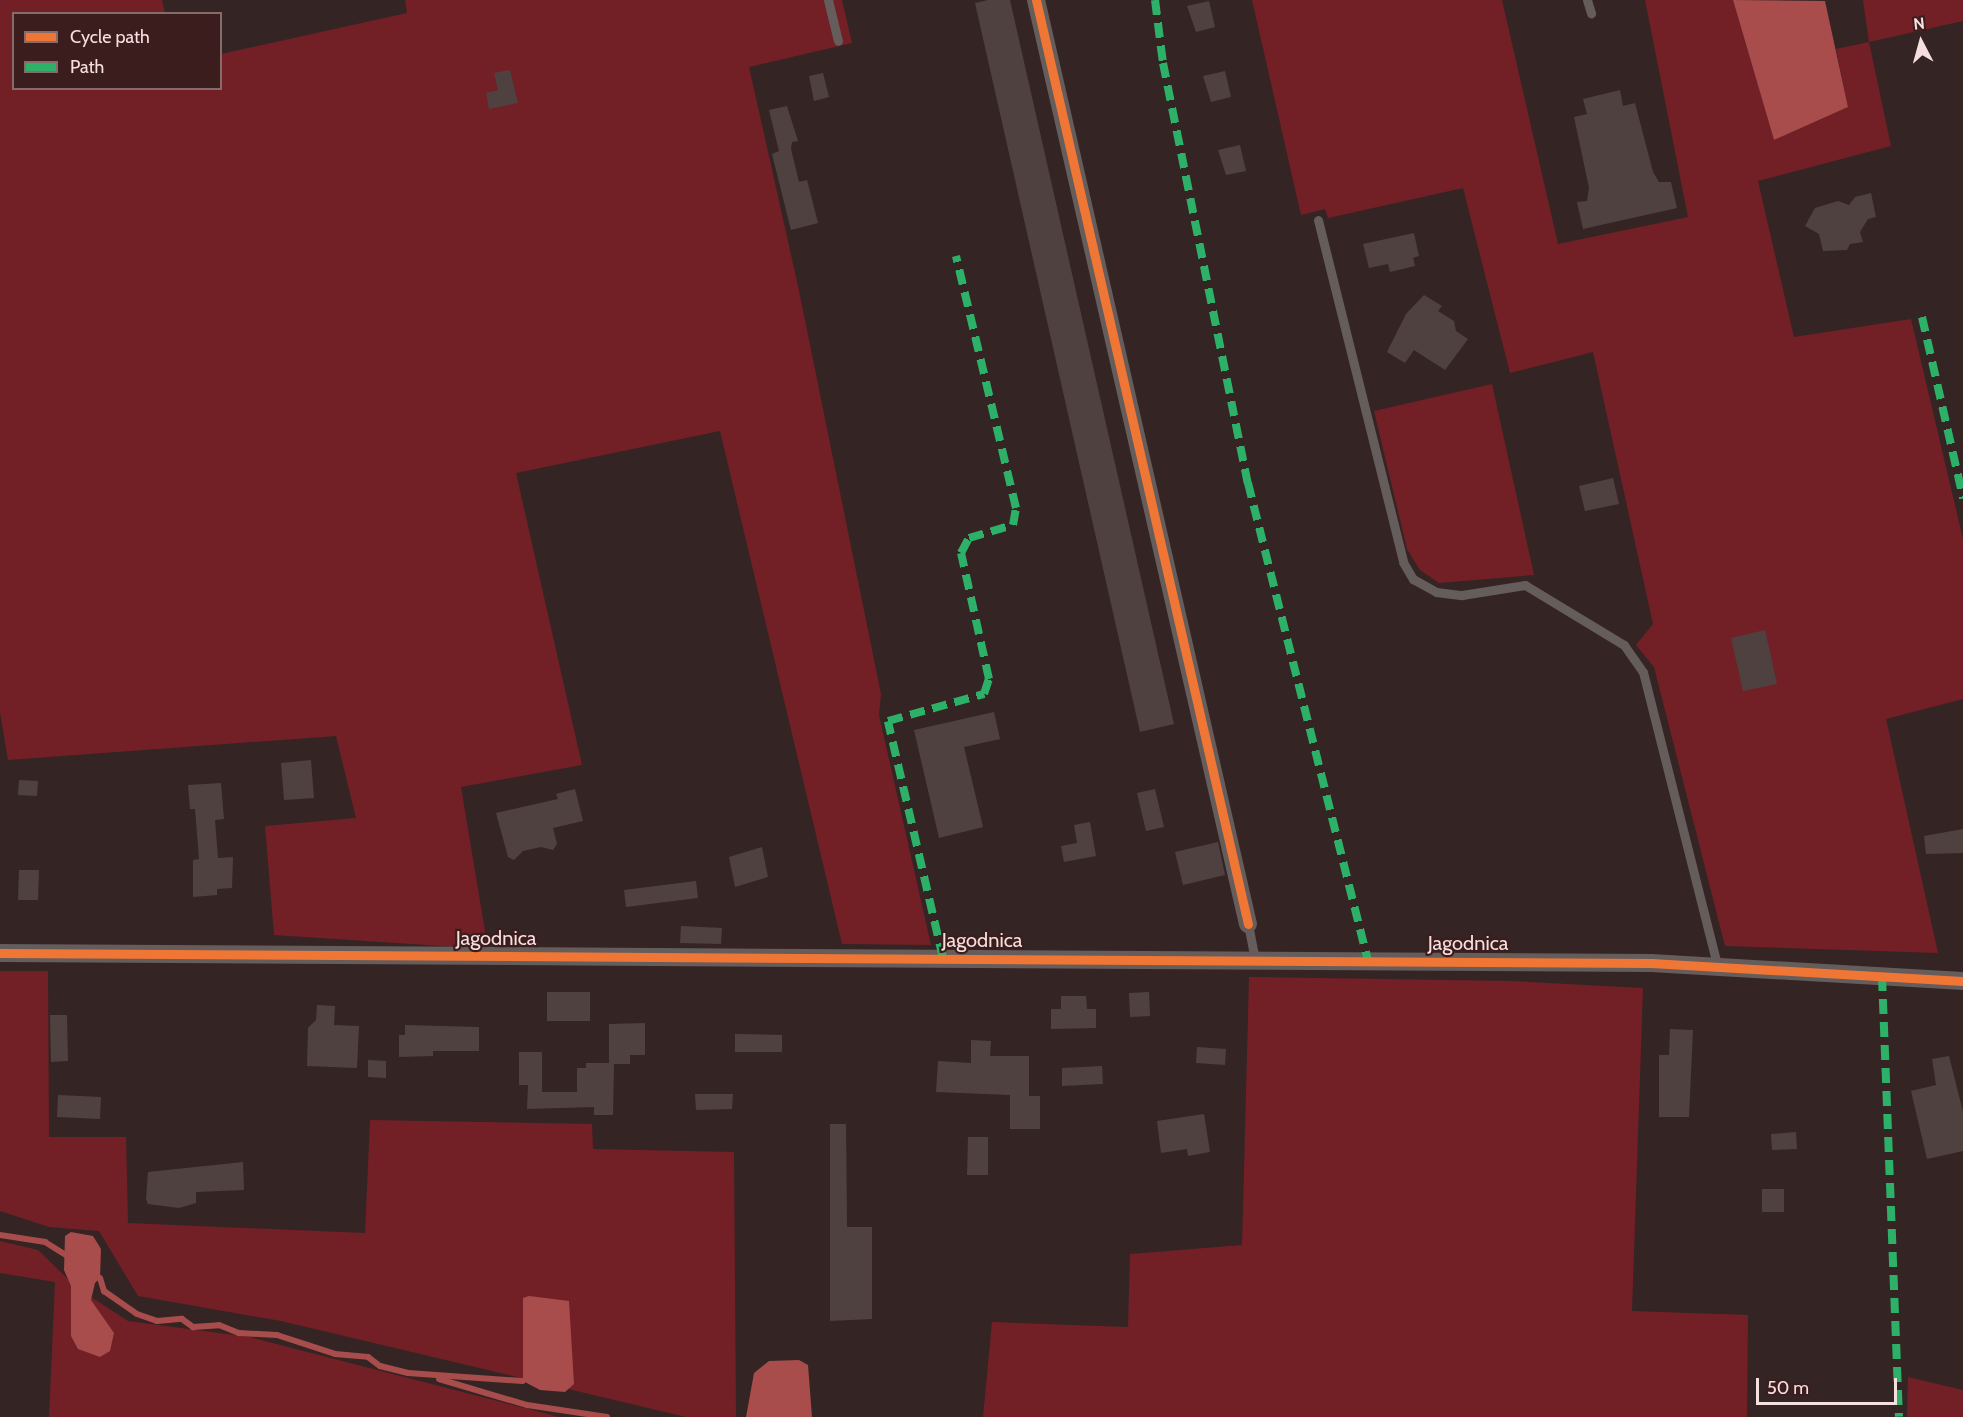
<!DOCTYPE html>
<style>
body{margin:0}
#map{position:relative;width:1963px;height:1417px;overflow:hidden;background:#352424;font-family:Cabin,sans-serif}
div>[style]{position:absolute}
.green>*{inset:0;background:#722025}
.water>*{inset:0;background:#a84c4c}
.stream>*{height:6px;margin:-3px;padding:0 3px;transform-origin:3px;border-radius:3px;background:#a84c4c}
.building>*{inset:0;background:#504141}
.lane>*{height:9px;margin:-4.5px;padding:0 4.5px;transform-origin:4.5px;border-radius:4.5px;background:#655c5c}
.street>*{height:18px;margin:-9px;padding:0 9px;transform-origin:9px;border-radius:9px;background:#655c5c}
.quiet>*{height:8px;margin-top:-4px;transform-origin:0;background:repeating-linear-gradient(90deg,#2db169 0 15px,transparent 0 23px)}
.cycleway>*{height:9px;margin:-4.5px;padding:0 4.5px;transform-origin:4.5px;border-radius:4.5px;background:#f07635}
span{translate:-50% -50%;white-space:nowrap;text-align:center;line-height:1.15;-webkit-text-stroke:4.5px #3c1d1d;paint-order:stroke}
.street-label{font-size:20px;color:#f6e0df}
.legend{position:absolute;left:12px;top:12px;width:210px;height:78px;box-sizing:border-box;background:#3c1d1d;border:2px solid #866b6b;margin:0;padding:8px 10px;list-style:none;font-size:18px;color:#f6e0df}
.legend li{display:flex;align-items:center;gap:12px;height:30px}
.legend b{width:30px;border:2px solid #866b6b}
.north{position:absolute;left:1891px;top:12px;width:60px;height:60px;-webkit-text-stroke:4px #3c1d1d;paint-order:stroke;rotate:354deg;font-size:16px;font-weight:700;line-height:24px;text-align:center;color:#f6e0df}
.north::after{content:'';display:block;margin:auto;width:21px;height:27px;background:#f6e0df;clip-path:polygon(50% 0,100% 100%,50% 72%,0 100%)}
.scale{position:absolute;left:1756px;top:1378px;width:141px;height:27px;box-sizing:border-box;border:3px solid #f6e0df;border-top:0;padding-left:8px;font-size:18px;line-height:21px;white-space:nowrap;color:#f6e0df;-webkit-text-stroke:4px #3c1d1d;paint-order:stroke}
</style>
<div id="map">
<div class="green">
<div style="clip-path:polygon(0 0,162px 0,165px 13px,14px 14px,14px 88px,220px 88px,221px 54px,407px 13px,405px 0,842px 0,852px 43px,749px 67px,798px 286px,881px 694px,879px 715px,931px 945px,842px 944px,720px 431px,516px 473px,582px 765px,461px 787px,488px 949px,274px 935px,265px 826px,356px 818px,336px 736px,8px 760px,0 712px)"></div>
<div style="clip-path:polygon(1252px 0,1502px 0,1558px 244px,1688px 217px,1645px 0,1733px 0,1774px 140px,1848px 107px,1836px 49px,1869px 42px,1863px 0,1963px 0,1963px 21px,1869px 42px,1891px 146px,1758px 181px,1794px 337px,1911px 319px,1963px 539px,1963px 699px,1886px 719px,1938px 953px,1725px 946px,1654px 667px,1636px 645px,1653px 624px,1593px 352px,1510px 373px,1463px 188px,1328px 218px,1325px 209px,1301px 215px)"></div>
<div style="clip-path:polygon(1492px 384px,1534px 575px,1439px 583px,1420px 570px,1407px 549px,1374px 411px)"></div>
<div style="clip-path:polygon(0 971px,48px 971px,49px 1137px,126px 1137px,128px 1223px,365px 1233px,370px 1120px,592px 1124px,593px 1149px,734px 1152px,736px 1417px,686px 1417px,281px 1321px,138px 1296px,99px 1231px,49px 1227px,0 1211px)"></div>
<div style="clip-path:polygon(1249px 977px,1510px 981px,1643px 988px,1632px 1311px,1748px 1315px,1747px 1417px,983px 1417px,992px 1322px,1128px 1327px,1130px 1254px,1242px 1245px)"></div>
<div style="clip-path:polygon(0 1241px,38px 1250px,77px 1288px,128px 1321px,249px 1337px,559px 1417px,49px 1417px,55px 1282px,0 1273px)"></div>
<div style="clip-path:polygon(1908px 1377px,1963px 1390px,1963px 1417px,1907px 1417px)"></div>
</div>
<div class="water">
<div style="clip-path:polygon(1733px 0,1825px 1px,1848px 107px,1774px 140px)"></div>
<div style="clip-path:polygon(71px 1232px,93px 1236px,101px 1249px,100px 1278px,95px 1283px,91px 1300px,114px 1333px,110px 1351px,100px 1357px,78px 1349px,71px 1336px,71px 1286px,64px 1270px,65px 1236px)"></div>
<div style="clip-path:polygon(529px 1296px,569px 1301px,574px 1384px,565px 1392px,540px 1390px,523px 1381px,523px 1298px)"></div>
<div style="clip-path:polygon(799px 1360px,808px 1365px,812px 1417px,746px 1417px,754px 1373px,769px 1361px)"></div>
</div>
<div class="stream">
<div style="left:0;top:1235px;width:46px;rotate:8.8deg"></div>
<div style="left:45px;top:1242px;width:25px;rotate:32deg"></div>
<div style="left:100px;top:1278px;width:14px;rotate:73deg"></div>
<div style="left:104px;top:1291px;width:40px;rotate:34.9deg"></div>
<div style="left:137px;top:1314px;width:21px;rotate:19deg"></div>
<div style="left:157px;top:1321px;width:25px;rotate:-5deg"></div>
<div style="left:182px;top:1319px;width:14px;rotate:36deg"></div>
<div style="left:193px;top:1327px;width:26px;rotate:-4deg"></div>
<div style="left:219px;top:1325px;width:22px;rotate:22deg"></div>
<div style="left:239px;top:1333px;width:38px;rotate:3deg"></div>
<div style="left:277px;top:1335px;width:61px;rotate:18.1deg"></div>
<div style="left:335px;top:1354px;width:33px;rotate:5deg"></div>
<div style="left:368px;top:1357px;width:15px;rotate:37deg"></div>
<div style="left:380px;top:1366px;width:29px;rotate:14deg"></div>
<div style="left:408px;top:1373px;width:115px;rotate:4deg"></div>
<div style="left:439px;top:1379px;width:92px;rotate:16.5deg"></div>
<div style="left:527px;top:1405px;width:81px;rotate:8.5deg"></div>
</div>
<div class="building">
<div style="clip-path:polygon(988px 0,1010px 0,1174px 724px,1140px 732px,975px 3px)"></div>
<div style="clip-path:polygon(1209px 1px,1215px 27px,1196px 32px,1187px 6px)"></div>
<div style="clip-path:polygon(510px 70px,518px 103px,489px 109px,486px 93px,498px 90px,494px 73px)"></div>
<div style="clip-path:polygon(1225px 71px,1231px 97px,1211px 102px,1203px 76px)"></div>
<div style="clip-path:polygon(823px 73px,829px 97px,814px 101px,809px 76px)"></div>
<div style="clip-path:polygon(1620px 90px,1623px 106px,1635px 103px,1653px 172px,1659px 182px,1671px 182px,1677px 208px,1583px 229px,1577px 202px,1587px 201px,1589px 188px,1574px 117px,1587px 114px,1583px 99px)"></div>
<div style="clip-path:polygon(787px 106px,798px 141px,792px 142px,791px 149px,799px 182px,807px 180px,818px 223px,791px 230px,772px 154px,779px 151px,769px 110px)"></div>
<div style="clip-path:polygon(1240px 145px,1246px 171px,1226px 175px,1218px 150px)"></div>
<div style="clip-path:polygon(1871px 193px,1876px 217px,1868px 219px,1860px 232px,1863px 242px,1850px 244px,1847px 250px,1823px 251px,1819px 234px,1805px 226px,1815px 208px,1838px 201px,1849px 205px,1855px 197px)"></div>
<div style="clip-path:polygon(1414px 233px,1419px 256px,1413px 258px,1415px 266px,1390px 272px,1388px 264px,1369px 268px,1363px 244px)"></div>
<div style="clip-path:polygon(1424px 295px,1442px 306px,1438px 311px,1454px 321px,1456px 331px,1468px 339px,1445px 370px,1414px 350px,1405px 363px,1387px 352px,1406px 314px)"></div>
<div style="clip-path:polygon(1613px 478px,1619px 504px,1585px 511px,1579px 486px)"></div>
<div style="clip-path:polygon(1765px 630px,1777px 684px,1743px 691px,1731px 638px)"></div>
<div style="clip-path:polygon(994px 712px,1000px 739px,964px 747px,983px 827px,939px 838px,914px 730px)"></div>
<div style="clip-path:polygon(311px 760px,314px 798px,284px 800px,281px 763px)"></div>
<div style="clip-path:polygon(19px 780px,38px 781px,37px 796px,18px 795px)"></div>
<div style="clip-path:polygon(221px 783px,224px 819px,215px 820px,218px 858px,233px 857px,232px 888px,217px 889px,217px 895px,193px 897px,193px 860px,199px 859px,195px 809px,190px 809px,188px 785px)"></div>
<div style="clip-path:polygon(575px 789px,583px 821px,553px 828px,557px 844px,553px 850px,541px 847px,523px 851px,514px 860px,508px 857px,496px 813px,558px 799px,556px 794px)"></div>
<div style="clip-path:polygon(1155px 789px,1164px 827px,1146px 831px,1137px 793px)"></div>
<div style="clip-path:polygon(1090px 822px,1096px 856px,1064px 862px,1061px 846px,1077px 843px,1074px 825px)"></div>
<div style="clip-path:polygon(1963px 829px,1963px 853px,1926px 854px,1924px 836px)"></div>
<div style="clip-path:polygon(1218px 842px,1225px 875px,1183px 885px,1175px 852px)"></div>
<div style="clip-path:polygon(762px 847px,768px 877px,735px 887px,729px 857px)"></div>
<div style="clip-path:polygon(19px 870px,39px 870px,38px 900px,18px 900px)"></div>
<div style="clip-path:polygon(696px 881px,698px 898px,626px 907px,624px 890px)"></div>
<div style="clip-path:polygon(681px 926px,722px 928px,721px 944px,680px 943px)"></div>
<div style="clip-path:polygon(547px 992px,590px 992px,590px 1021px,547px 1021px)"></div>
<div style="clip-path:polygon(1149px 992px,1150px 1016px,1130px 1017px,1129px 993px)"></div>
<div style="clip-path:polygon(1061px 996px,1086px 996px,1087px 1009px,1096px 1009px,1096px 1028px,1051px 1029px,1051px 1009px,1061px 1009px)"></div>
<div style="clip-path:polygon(317px 1005px,335px 1006px,334px 1025px,359px 1026px,357px 1068px,307px 1066px,308px 1028px,316px 1020px)"></div>
<div style="clip-path:polygon(50px 1015px,67px 1015px,68px 1061px,51px 1062px)"></div>
<div style="clip-path:polygon(645px 1023px,645px 1055px,630px 1055px,630px 1064px,614px 1064px,613px 1115px,594px 1115px,594px 1107px,527px 1109px,528px 1085px,519px 1085px,519px 1052px,542px 1052px,542px 1092px,577px 1092px,577px 1068px,586px 1068px,586px 1063px,609px 1063px,609px 1024px)"></div>
<div style="clip-path:polygon(405px 1025px,479px 1027px,479px 1051px,433px 1051px,433px 1056px,399px 1057px,399px 1035px,405px 1035px)"></div>
<div style="clip-path:polygon(1670px 1029px,1693px 1030px,1689px 1117px,1659px 1117px,1659px 1055px,1669px 1055px)"></div>
<div style="clip-path:polygon(735px 1034px,782px 1035px,782px 1052px,735px 1052px)"></div>
<div style="clip-path:polygon(971px 1040px,991px 1041px,990px 1056px,1029px 1056px,1029px 1096px,1040px 1096px,1040px 1129px,1010px 1129px,1010px 1095px,936px 1092px,938px 1061px,971px 1063px)"></div>
<div style="clip-path:polygon(1197px 1047px,1226px 1049px,1225px 1065px,1196px 1063px)"></div>
<div style="clip-path:polygon(1949px 1056px,1963px 1112px,1963px 1151px,1927px 1159px,1911px 1091px,1936px 1085px,1932px 1059px)"></div>
<div style="clip-path:polygon(368px 1060px,386px 1061px,386px 1078px,368px 1077px)"></div>
<div style="clip-path:polygon(1102px 1066px,1103px 1084px,1062px 1086px,1062px 1068px)"></div>
<div style="clip-path:polygon(695px 1094px,733px 1094px,732px 1109px,696px 1110px)"></div>
<div style="clip-path:polygon(58px 1095px,101px 1097px,100px 1119px,57px 1117px)"></div>
<div style="clip-path:polygon(1204px 1114px,1210px 1152px,1188px 1156px,1187px 1149px,1161px 1153px,1157px 1121px)"></div>
<div style="clip-path:polygon(830px 1124px,846px 1124px,847px 1227px,872px 1227px,872px 1319px,830px 1321px)"></div>
<div style="clip-path:polygon(1796px 1132px,1797px 1149px,1772px 1150px,1771px 1134px)"></div>
<div style="clip-path:polygon(968px 1137px,988px 1137px,988px 1175px,967px 1175px)"></div>
<div style="clip-path:polygon(243px 1162px,244px 1190px,196px 1192px,196px 1203px,179px 1208px,148px 1204px,146px 1199px,148px 1172px)"></div>
<div style="clip-path:polygon(1762px 1189px,1784px 1189px,1784px 1212px,1762px 1212px)"></div>
</div>
<div class="lane">
<div style="left:828px;top:0;width:42px;rotate:76.3deg"></div>
<div style="left:1587px;top:0;width:14px;rotate:73deg"></div>
<div style="left:1318px;top:220px;width:352px;rotate:76deg"></div>
<div style="left:1403px;top:562px;width:20px;rotate:60deg"></div>
<div style="left:1413px;top:579px;width:26px;rotate:29deg"></div>
<div style="left:1436px;top:592px;width:26px;rotate:7deg"></div>
<div style="left:1462px;top:595px;width:64px;rotate:-9deg"></div>
<div style="left:1525px;top:585px;width:116px;rotate:31.2deg"></div>
<div style="left:1624px;top:645px;width:33px;rotate:55deg"></div>
<div style="left:1643px;top:672px;width:302px;rotate:75.8deg"></div>
<div style="left:1248px;top:924px;width:36px;rotate:79deg"></div>
</div>
<div class="street">
<div style="left:1036px;top:0;width:948px;rotate:77.08deg"></div>
<div style="left:0;top:953px;width:1651px;rotate:0.35deg"></div>
<div style="left:1651px;top:963px;width:313px;rotate:3.3deg"></div>
</div>
<div class="quiet">
<div style="left:1155px;top:0;width:64px;rotate:82.8deg"></div>
<div style="left:1163px;top:63px;width:429px;rotate:78.6deg"></div>
<div style="left:1248px;top:483px;width:492px;rotate:75.9deg"></div>
<div style="left:1922px;top:317px;width:186px;rotate:77.2deg"></div>
<div style="left:943px;top:958px;width:243px;rotate:-103.1deg"></div>
<div style="left:888px;top:721px;width:100px;rotate:-15.7deg"></div>
<div style="left:984px;top:694px;width:16px;rotate:-72deg"></div>
<div style="left:989px;top:679px;width:129px;rotate:-102.5deg"></div>
<div style="left:961px;top:553px;width:17px;rotate:-62deg"></div>
<div style="left:969px;top:538px;width:46px;rotate:-16.5deg"></div>
<div style="left:1013px;top:525px;width:17px;rotate:-80deg"></div>
<div style="left:1016px;top:508px;width:259px;rotate:-103.4deg"></div>
<div style="left:1882px;top:976px;width:441px;rotate:87.8deg"></div>
</div>
<div class="cycleway">
<div style="left:1036px;top:0;width:948px;rotate:77.08deg"></div>
<div style="left:0;top:953px;width:1651px;rotate:0.35deg"></div>
<div style="left:1651px;top:963px;width:313px;rotate:3.3deg"></div>
</div>
<div class="street-label">
<span style="left:496px;top:938px">Jagodnica</span>
<span style="left:982px;top:940px">Jagodnica</span>
<span style="left:1468px;top:943px">Jagodnica</span>
</div>
<ul class="legend">
<li><b style="height:8px;background:#f07635"></b>Cycle path</li>
<li><b style="height:8px;background:#2db169"></b>Path</li>
</ul>
<div class="north">N</div>
<div class="scale">50 m</div>
</div>
